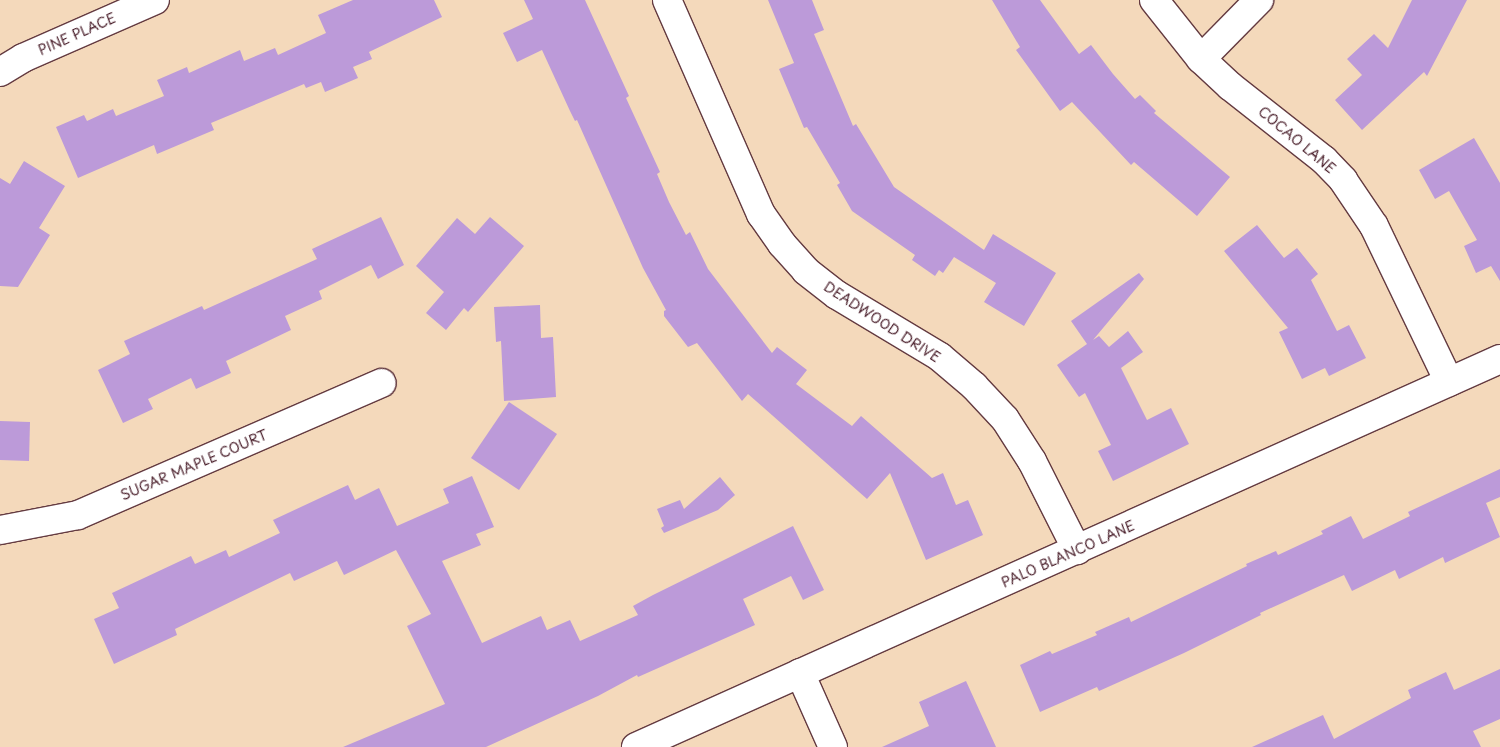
<!DOCTYPE html>
<style>
body{margin:0}
#map{position:relative;width:1500px;height:747px;overflow:hidden;background:#f4d9bb;font-family:"Playpen Sans",sans-serif}
div>[style]{position:absolute}
.building>*{inset:0;background:#bc9ad9}
.roads{filter:drop-shadow(1px 0 #643b41) drop-shadow(-1px 0 #643b41) drop-shadow(0 1px #643b41) drop-shadow(0 -1px #643b41)}
.minor>*{height:28px;margin:-14px;padding:0 14px;transform-origin:14px;border-radius:14px;background:#fff}
.tertiary>*{height:28px;margin:-14px;padding:0 14px;transform-origin:14px;border-radius:14px;background:#fff}
span{translate:-50% -50%;white-space:nowrap;text-align:center;line-height:1.15;-webkit-text-stroke:4.5px #fff;paint-order:stroke}
.street-label{font-size:14px;color:#4a1f2b}
</style>
<div id="map">
<div class="building">
<div style="clip-path:polygon(353px 0,434px 0,442px 17px,369px 52px,372px 59px,353px 67px,358px 78px,325px 92px,321px 82px,306px 88px,304px 84px,211px 123px,214px 130px,157px 154px,154px 145px,78px 178px,56px 127px,84px 115px,87px 121px,113px 109px,116px 116px,164px 96px,157px 80px,187px 67px,189px 73px,240px 50px,244px 61px,275px 48px,278px 55px,326px 33px,318px 15px)"></div>
<div style="clip-path:polygon(524px 0,585px 0,629px 96px,626px 98px,660px 172px,657px 174px,669px 202px,686px 235px,690px 232px,708px 269px,772px 353px,777px 347px,807px 370px,796px 384px,852px 426px,861px 416px,932px 478px,943px 473px,956px 505px,968px 500px,983px 535px,926px 560px,890px 473px,867px 499px,748px 394px,742px 401px,697px 343px,688px 347px,664px 316px,664px 311px,666px 310px,643px 268px,577px 120px,575px 121px,570px 111px,542px 50px,517px 62px,503px 33px,533px 19px)"></div>
<div style="clip-path:polygon(768px 0,812px 0,824px 30px,814px 34px,853px 126px,856px 124px,894px 187px,984px 250px,993px 234px,1056px 273px,1024px 326px,984px 302px,996px 283px,954px 257px,943px 273px,939px 270px,935px 276px,912px 260px,915px 255px,852px 211px,837px 185px,840px 183px,807px 127px,804px 128px,779px 69px,794px 63px)"></div>
<div style="clip-path:polygon(992px 0,1040px 0,1079px 54px,1091px 45px,1113px 74px,1135px 99px,1140px 95px,1156px 111px,1154px 113px,1230px 177px,1197px 216px,1134px 162px,1131px 165px,1072px 102px,1060px 111px,1016px 50px,1020px 47px)"></div>
<div style="clip-path:polygon(1412px 0,1467px 0,1427px 76px,1424px 72px,1362px 130px,1335px 100px,1362px 75px,1347px 59px,1374px 34px,1388px 48px)"></div>
<div style="clip-path:polygon(1474px 138px,1500px 183px,1500px 281px,1491px 266px,1476px 273px,1464px 246px,1477px 240px,1449px 191px,1435px 199px,1419px 170px)"></div>
<div style="clip-path:polygon(24px 161px,65px 186px,39px 228px,50px 235px,18px 287px,0 286px,0 178px,10px 184px)"></div>
<div style="clip-path:polygon(381px 217px,404px 265px,378px 279px,371px 265px,319px 291px,322px 299px,285px 316px,291px 330px,226px 361px,231px 373px,196px 389px,191px 378px,148px 399px,153px 409px,123px 423px,98px 370px,130px 354px,124px 341px,202px 306px,204px 310px,317px 259px,312px 249px)"></div>
<div style="clip-path:polygon(490px 217px,524px 246px,468px 312px,464px 308px,446px 330px,426px 313px,444px 292px,416px 266px,457px 218px,475px 234px)"></div>
<div style="clip-path:polygon(1257px 225px,1284px 258px,1297px 248px,1318px 274px,1311px 280px,1337px 331px,1349px 325px,1366px 358px,1329px 376px,1325px 368px,1302px 379px,1279px 332px,1288px 328px,1224px 251px)"></div>
<div style="clip-path:polygon(1139px 273px,1144px 279px,1093px 340px,1099px 336px,1109px 347px,1128px 331px,1143px 352px,1121px 368px,1147px 420px,1171px 408px,1189px 444px,1113px 481px,1098px 451px,1111px 445px,1085px 393px,1079px 397px,1057px 365px,1087px 344px,1071px 321px)"></div>
<div style="clip-path:polygon(540px 305px,541px 338px,553px 337px,556px 397px,504px 401px,501px 341px,496px 342px,494px 307px)"></div>
<div style="clip-path:polygon(509px 402px,557px 434px,519px 490px,471px 458px)"></div>
<div style="clip-path:polygon(0 421px,30px 422px,29px 461px,0 460px)"></div>
<div style="clip-path:polygon(1500px 469px,1500px 497px,1486px 503px,1500px 537px,1445px 563px,1443px 557px,1399px 579px,1395px 570px,1352px 591px,1344px 575px,1260px 613px,1261px 615px,1184px 653px,1099px 691px,1097px 687px,1040px 712px,1020px 665px,1050px 651px,1052px 654px,1097px 635px,1095px 632px,1129px 617px,1131px 622px,1247px 566px,1246px 564px,1276px 551px,1278px 555px,1323px 534px,1321px 531px,1351px 516px,1363px 539px,1410px 516px,1408px 512px)"></div>
<div style="clip-path:polygon(472px 476px,494px 527px,476px 534px,481px 545px,442px 561px,482px 643px,541px 616px,547px 630px,570px 620px,580px 641px,638px 615px,633px 606px,653px 595px,793px 526px,824px 590px,803px 600px,791px 576px,743px 599px,755px 625px,638px 677px,637px 675px,598px 696px,486px 747px,343px 747px,445px 704px,407px 626px,431px 614px,396px 550px,344px 575px,337px 561px,294px 581px,290px 573px,175px 629px,177px 635px,114px 664px,94px 619px,119px 608px,112px 593px,191px 556px,195px 564px,226px 550px,229px 557px,280px 533px,273px 520px,348px 485px,355px 500px,379px 488px,397px 526px,449px 503px,443px 489px)"></div>
<div style="clip-path:polygon(720px 477px,735px 495px,718px 510px,664px 533px,661px 528px,664px 526px,657px 509px,680px 500px,684px 509px)"></div>
<div style="clip-path:polygon(1500px 669px,1500px 719px,1473px 731px,1481px 747px,1252px 747px,1323px 715px,1334px 739px,1411px 698px,1408px 690px,1446px 672px,1454px 690px)"></div>
<div style="clip-path:polygon(966px 681px,996px 747px,882px 747px,929px 726px,919px 702px)"></div>
</div>
<div class="roads">
<div class="minor">
<div style="left:667px;top:0;width:234px;rotate:66.3deg"></div>
<div style="left:761px;top:214px;width:37px;rotate:55deg"></div>
<div style="left:782px;top:244px;width:36px;rotate:48deg"></div>
<div style="left:806px;top:271px;width:39px;rotate:38deg"></div>
<div style="left:837px;top:295px;width:120px;rotate:31deg"></div>
<div style="left:940px;top:357px;width:45px;rotate:40.5deg"></div>
<div style="left:974px;top:386px;width:45px;rotate:46.8deg"></div>
<div style="left:1005px;top:419px;width:50px;rotate:57.3deg"></div>
<div style="left:1032px;top:461px;width:100px;rotate:63.2deg"></div>
<div style="left:1154px;top:0;width:75px;rotate:51.5deg"></div>
<div style="left:1201px;top:59px;width:40px;rotate:43deg"></div>
<div style="left:1230px;top:86px;width:120px;rotate:38.2deg"></div>
<div style="left:1324px;top:160px;width:28px;rotate:46deg"></div>
<div style="left:1343px;top:180px;width:55px;rotate:56deg"></div>
<div style="left:1374px;top:226px;width:173px;rotate:64.3deg"></div>
<div style="left:1201px;top:59px;width:83px;rotate:-45.5deg"></div>
<div style="left:0;top:72px;width:27px;rotate:-31deg"></div>
<div style="left:23px;top:58px;width:144px;rotate:-23.7deg"></div>
<div style="left:0;top:530px;width:79px;rotate:-10.9deg"></div>
<div style="left:78px;top:515px;width:331px;rotate:-23.5deg"></div>
<div style="left:800px;top:673px;width:81px;rotate:66deg"></div>
</div>
<div class="tertiary">
<div style="left:636px;top:747px;width:947px;rotate:-24.18deg"></div>
</div>
</div>
<div class="street-label">
<span style="left:77px;top:34px;rotate:-24deg">PINE PLACE</span>
<span style="left:1297px;top:140px;rotate:40deg">COCAO LANE</span>
<span style="left:882px;top:322px;rotate:33deg">DEADWOOD DRIVE</span>
<span style="left:194px;top:465px;rotate:-23deg">SUGAR MAPLE COURT</span>
<span style="left:1068px;top:554px;rotate:-24deg">PALO BLANCO LANE</span>
</div>
</div>
